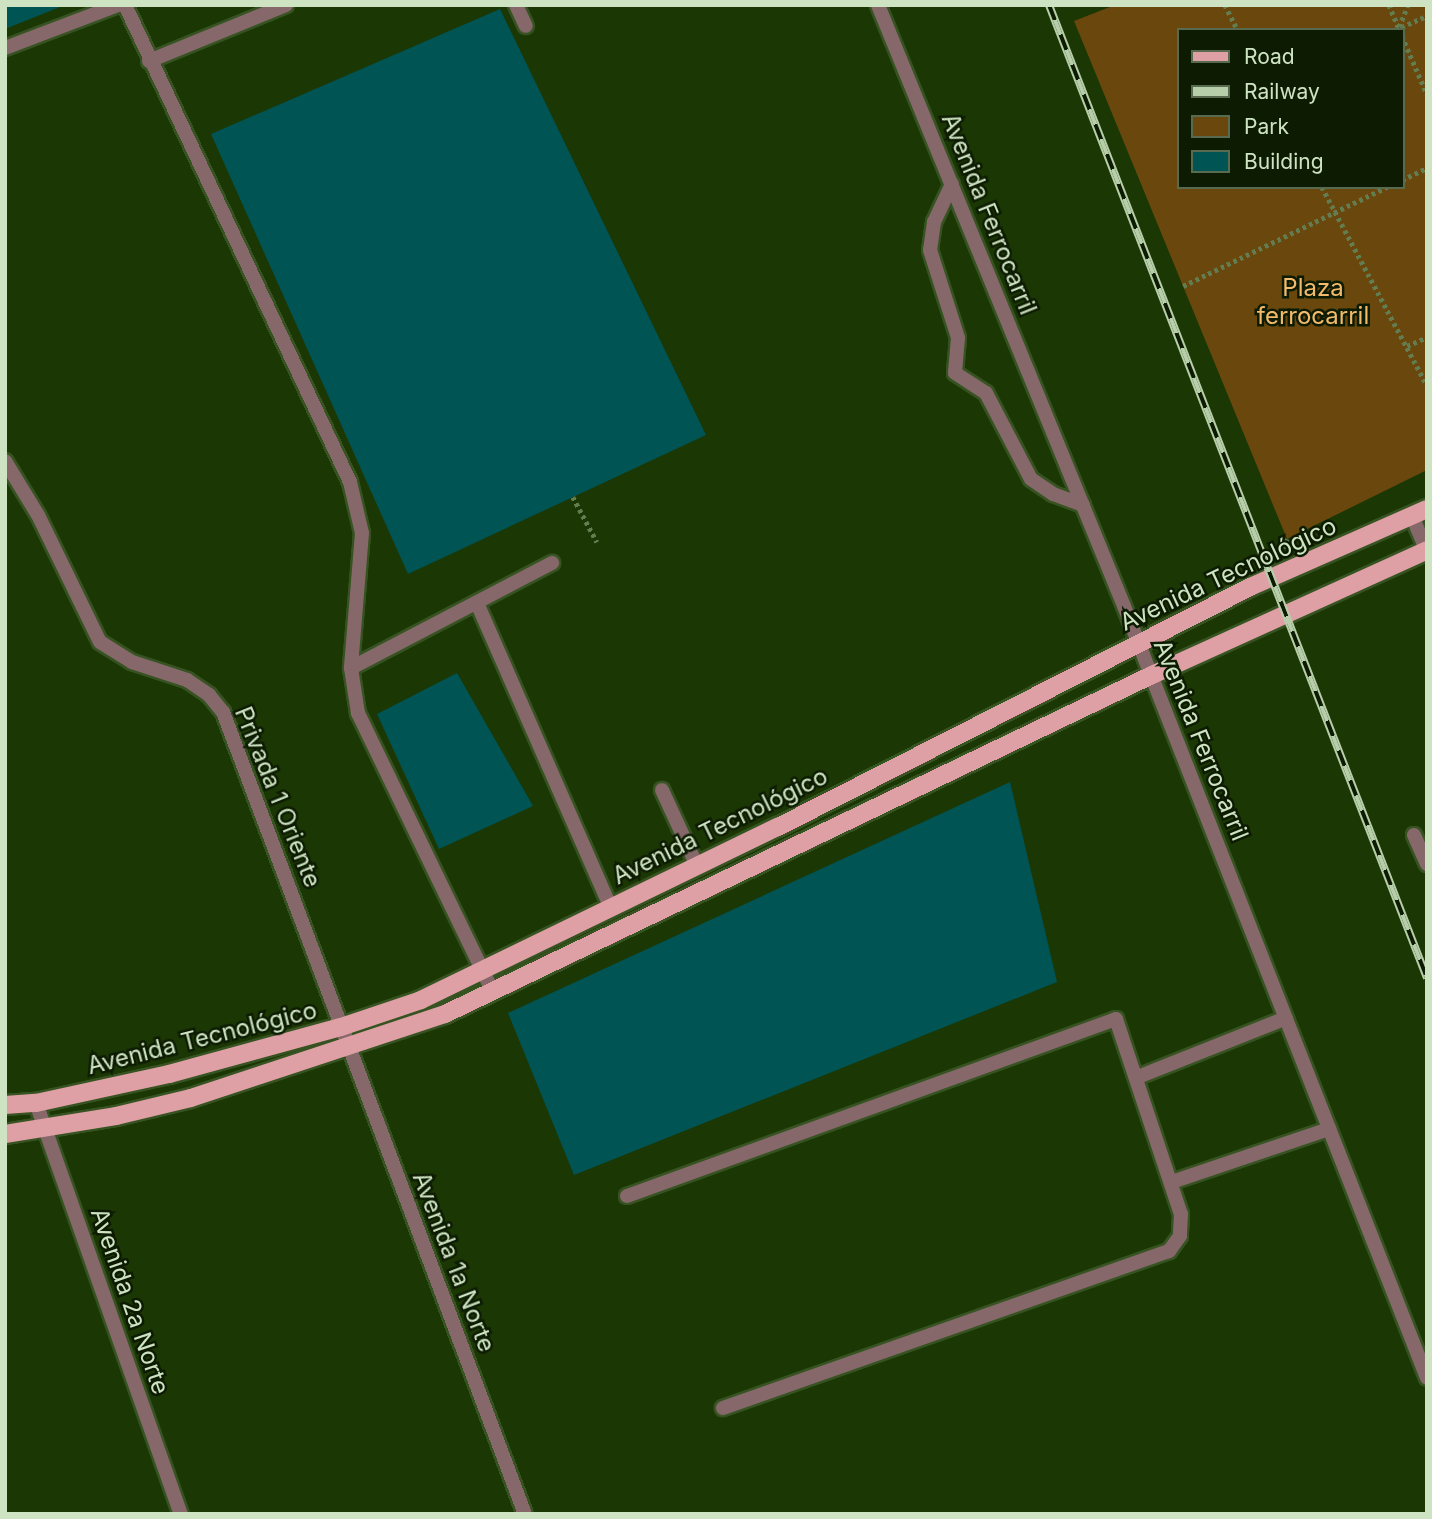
<!DOCTYPE html>
<meta charset="utf-8">
<style>
body{margin:0}
#map{position:relative;width:1432px;height:1519px;overflow:hidden;background:#1b3704;font-family:Inter,sans-serif}
div>[style]{position:absolute}
.green>*{inset:0;background:#69470d}
.building>*{inset:0;background:#005454}
.path>*{height:4.5px;margin-top:-2.25px;transform-origin:0;background:repeating-linear-gradient(90deg,#637c50 0 3.5px,transparent 0 7px)}
.roads{filter:drop-shadow(2px 0 #375322) drop-shadow(-2px 0 #375322) drop-shadow(0 2px #375322) drop-shadow(0 -2px #375322)}
.lane>*{height:14px;margin:-7px;padding:0 7px;transform-origin:7px;border-radius:7px;background:#86686a}
.street>*{height:14px;margin:-7px;padding:0 7px;transform-origin:7px;border-radius:7px;background:#86686a}
.primary>*{height:18px;margin:-9px;padding:0 9px;transform-origin:9px;border-radius:9px;background:#dea0a4}
.rail>*{height:8px;margin-top:-4px;transform-origin:0;background:repeating-linear-gradient(90deg,#0c1b02 0 16px,#b7ceaa 0 32px);box-sizing:border-box;border-block:2px solid #b7ceaa}
span{translate:-50% -50%;white-space:nowrap;text-align:center;line-height:1.15;-webkit-text-stroke:5px #0c1b02;paint-order:stroke}
.street-label{font-size:24px;color:#cde3c1}
.park-label{font-size:24px;color:#f2ba6a}
.frame{position:absolute;inset:0;border:7px solid #cde3c1;pointer-events:none}
.legend{position:absolute;left:1177px;top:28px;width:228px;height:161px;box-sizing:border-box;background:#0c1b02;border:2px solid #596b4e;margin:0;padding:9px 12px;list-style:none;font-size:21px;color:#cde3c1}
.legend li{display:flex;align-items:center;gap:14px;height:35px}
.legend b{width:35px;border:2px solid #596b4e}
</style>
<div id="map">
<div class="green">
<div style="clip-path:polygon(evenodd,1115px 5px,1427px 5px,1427px 470px,1287px 539px,1074px 21px,1115px 5px,1178px 30px,1402px 30px,1402px 187px,1178px 187px,1178px 30px)"></div>
</div>
<div class="building">
<div style="clip-path:polygon(5px 5px,65px 5px,5px 29px)"></div>
<div style="clip-path:polygon(500px 9px,706px 435px,408px 574px,211px 134px)"></div>
<div style="clip-path:polygon(457px 673px,533px 806px,439px 849px,377px 714px)"></div>
<div style="clip-path:polygon(1010px 782px,1057px 982px,574px 1175px,508px 1013px)"></div>
</div>
<div class="path">
<div style="left:1225px;top:5px;width:28px;rotate:63deg"></div>
<div style="left:1389px;top:5px;width:26px;rotate:67deg"></div>
<div style="left:1399px;top:27px;width:24px;rotate:-68deg"></div>
<div style="left:1395px;top:30px;width:35px;rotate:-24deg"></div>
<div style="left:1402px;top:36px;width:63px;rotate:66.7deg"></div>
<div style="left:1402px;top:180px;width:28px;rotate:-26deg"></div>
<div style="left:1322px;top:187px;width:224px;rotate:62.1deg"></div>
<div style="left:1183px;top:286px;width:227px;rotate:-25.9deg"></div>
<div style="left:1407px;top:346px;width:22px;rotate:-24deg"></div>
<div style="left:573px;top:497px;width:51px;rotate:61.9deg"></div>
<div style="left:1283px;top:548px;width:10px;rotate:-66deg"></div>
</div>
<div class="roads">
<div class="lane">
<div style="left:125px;top:5px;width:527px;rotate:64.75deg"></div>
<div style="left:350px;top:482px;width:52px;rotate:76.8deg"></div>
<div style="left:362px;top:533px;width:135px;rotate:94.7deg"></div>
<div style="left:351px;top:668px;width:46px;rotate:81.2deg"></div>
<div style="left:358px;top:713px;width:310px;rotate:64.2deg"></div>
<div style="left:516px;top:5px;width:23px;rotate:65deg"></div>
<div style="left:5px;top:48px;width:121px;rotate:-20.8deg"></div>
<div style="left:149px;top:61px;width:148px;rotate:-22.2deg"></div>
<div style="left:952px;top:184px;width:42px;rotate:115.3deg"></div>
<div style="left:934px;top:222px;width:28px;rotate:98deg"></div>
<div style="left:930px;top:250px;width:92px;rotate:72.3deg"></div>
<div style="left:958px;top:338px;width:35px;rotate:95deg"></div>
<div style="left:955px;top:373px;width:37px;rotate:33deg"></div>
<div style="left:986px;top:393px;width:97px;rotate:62.4deg"></div>
<div style="left:1031px;top:479px;width:27px;rotate:34deg"></div>
<div style="left:1053px;top:494px;width:32px;rotate:20deg"></div>
<div style="left:1412px;top:516px;width:38px;rotate:67deg"></div>
<div style="left:477px;top:603px;width:331px;rotate:66.3deg"></div>
<div style="left:351px;top:668px;width:227px;rotate:-27.6deg"></div>
<div style="left:662px;top:790px;width:81px;rotate:65.3deg"></div>
<div style="left:1138px;top:1077px;width:159px;rotate:-21.7deg"></div>
<div style="left:1172px;top:1182px;width:166px;rotate:-18.7deg"></div>
<div style="left:627px;top:1196px;width:520px;rotate:-19.9deg"></div>
<div style="left:1116px;top:1019px;width:206px;rotate:71.6deg"></div>
<div style="left:1181px;top:1214px;width:22px;rotate:93deg"></div>
<div style="left:1180px;top:1236px;width:19px;rotate:126deg"></div>
<div style="left:1169px;top:1251px;width:473px;rotate:160.6deg"></div>
</div>
<div class="street">
<div style="left:878px;top:5px;width:649px;rotate:67.74deg"></div>
<div style="left:1124px;top:606px;width:829px;rotate:68.57deg"></div>
<div style="left:5px;top:461px;width:63px;rotate:58.6deg"></div>
<div style="left:38px;top:515px;width:141px;rotate:64deg"></div>
<div style="left:100px;top:642px;width:38px;rotate:32deg"></div>
<div style="left:132px;top:662px;width:58px;rotate:18.1deg"></div>
<div style="left:187px;top:680px;width:27px;rotate:34deg"></div>
<div style="left:209px;top:695px;width:22px;rotate:51deg"></div>
<div style="left:223px;top:712px;width:857px;rotate:69.37deg"></div>
<div style="left:1414px;top:835px;width:32px;rotate:66deg"></div>
<div style="left:36px;top:1103px;width:436px;rotate:70.6deg"></div>
</div>
<div class="primary">
<div style="left:5px;top:1105px;width:31px;rotate:-4deg"></div>
<div style="left:36px;top:1103px;width:136px;rotate:-12.3deg"></div>
<div style="left:169px;top:1074px;width:178px;rotate:-15.3deg"></div>
<div style="left:341px;top:1027px;width:84px;rotate:-18.6deg"></div>
<div style="left:421px;top:1000px;width:397px;rotate:-25.9deg"></div>
<div style="left:778px;top:827px;width:530px;rotate:-26.95deg"></div>
<div style="left:1250px;top:587px;width:193px;rotate:-23.8deg"></div>
<div style="left:5px;top:1134px;width:112px;rotate:-9.2deg"></div>
<div style="left:116px;top:1116px;width:77px;rotate:-13.5deg"></div>
<div style="left:191px;top:1098px;width:268px;rotate:-18.3deg"></div>
<div style="left:445px;top:1014px;width:784px;rotate:-25.62deg"></div>
<div style="left:1152px;top:675px;width:302px;rotate:-24.4deg"></div>
</div>
</div>
<div class="rail">
<div style="left:1049px;top:5px;width:1044px;rotate:68.77deg"></div>
</div>
<div class="street-label">
<span style="left:989px;top:214px;rotate:68deg">Avenida Ferrocarril</span>
<span style="left:1228px;top:574px;rotate:-25deg">Avenida Tecnológico</span>
<span style="left:1201px;top:740px;rotate:68deg">Avenida Ferrocarril</span>
<span style="left:278px;top:797px;rotate:68deg">Privada 1 Oriente</span>
<span style="left:720px;top:826px;rotate:-26deg">Avenida Tecnológico</span>
<span style="left:202px;top:1038px;rotate:-14deg">Avenida Tecnológico</span>
<span style="left:454px;top:1262px;rotate:69deg">Avenida 1a Norte</span>
<span style="left:130px;top:1301px;rotate:71deg">Avenida 2a Norte</span>
</div>
<div class="park-label">
<span style="left:1313px;top:302px">Plaza<br>ferrocarril</span>
</div>
<div class="frame"></div>
<ul class="legend">
<li><b style="height:9px;background:#dea0a4"></b>Road</li>
<li><b style="height:9px;background:#b7ceaa"></b>Railway</li>
<li><b style="height:19px;background:#69470d"></b>Park</li>
<li><b style="height:19px;background:#005454"></b>Building</li>
</ul>
</div>
